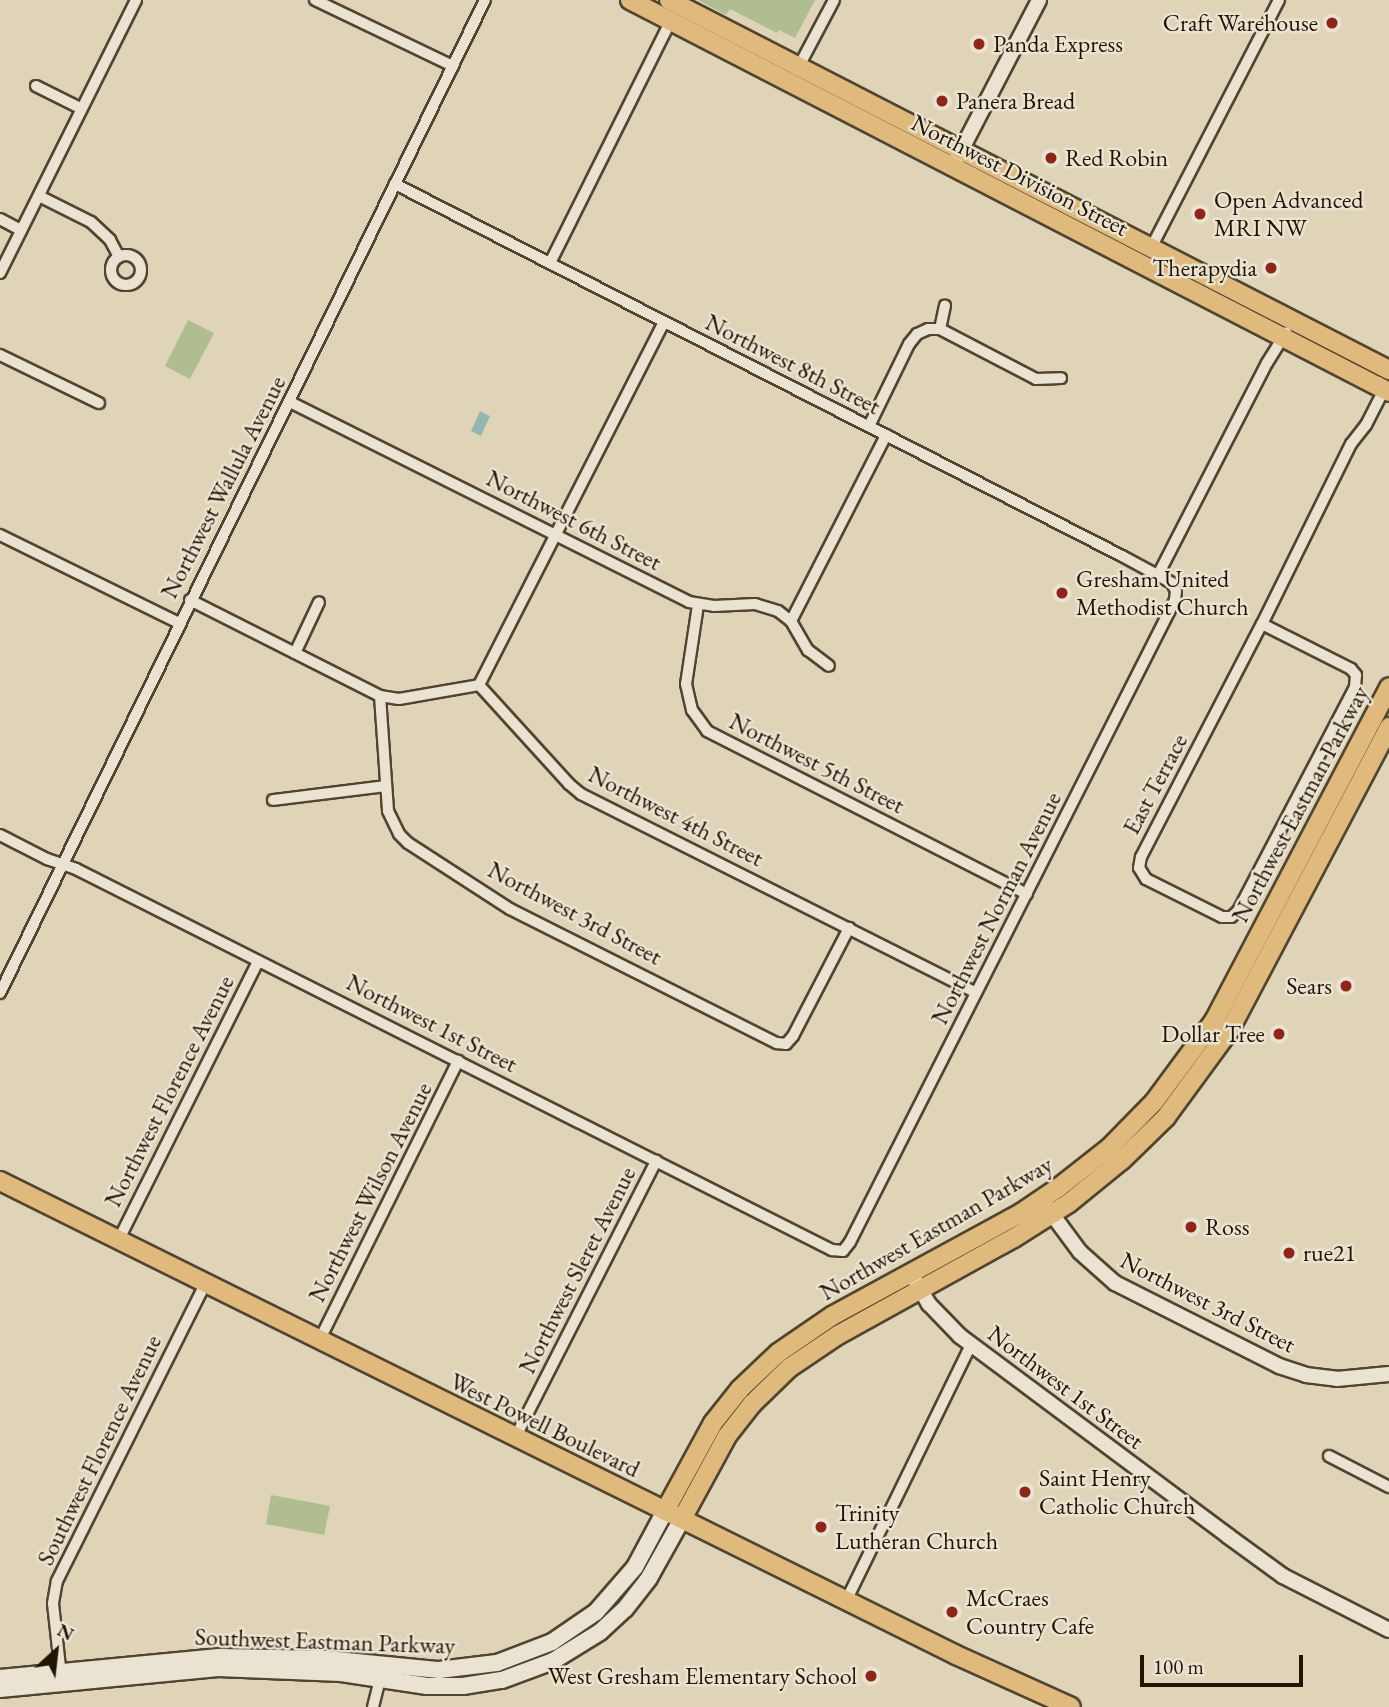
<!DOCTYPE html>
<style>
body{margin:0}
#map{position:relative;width:1389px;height:1707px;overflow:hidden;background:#dfd4b8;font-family:"EB Garamond",serif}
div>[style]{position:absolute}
.green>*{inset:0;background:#b0bd90}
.water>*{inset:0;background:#94b7b4}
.roads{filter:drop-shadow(2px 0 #514430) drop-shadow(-2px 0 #514430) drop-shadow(0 2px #514430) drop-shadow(0 -2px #514430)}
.minor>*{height:10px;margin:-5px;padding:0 5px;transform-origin:5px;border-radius:5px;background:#eae3d1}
.minor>.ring{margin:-5px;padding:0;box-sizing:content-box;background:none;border:10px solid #eae3d1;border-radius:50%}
.tertiary>*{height:14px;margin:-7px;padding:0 7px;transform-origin:7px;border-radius:7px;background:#eae3d1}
.secondary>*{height:16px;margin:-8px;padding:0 8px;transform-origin:8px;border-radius:8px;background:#eae3d1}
.primary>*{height:18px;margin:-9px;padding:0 9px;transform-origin:9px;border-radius:9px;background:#e0ba7c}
.dots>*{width:19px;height:19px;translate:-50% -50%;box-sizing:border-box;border:4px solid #eae3d1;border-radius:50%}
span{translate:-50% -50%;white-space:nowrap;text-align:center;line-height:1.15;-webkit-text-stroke:5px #eae3d1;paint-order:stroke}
.poi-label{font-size:24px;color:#221402}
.right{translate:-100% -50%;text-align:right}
.left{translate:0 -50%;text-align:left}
.street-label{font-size:24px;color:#221402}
.north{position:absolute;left:21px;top:1616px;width:70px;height:70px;-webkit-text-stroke:5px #eae3d1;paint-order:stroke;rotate:27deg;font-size:19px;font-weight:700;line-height:28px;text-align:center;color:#221402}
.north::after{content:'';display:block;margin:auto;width:24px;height:32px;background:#221402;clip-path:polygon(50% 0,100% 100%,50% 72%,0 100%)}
.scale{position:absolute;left:1140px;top:1655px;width:163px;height:32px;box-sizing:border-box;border:4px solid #221402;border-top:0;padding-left:9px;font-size:21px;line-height:24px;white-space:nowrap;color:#221402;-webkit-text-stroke:5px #eae3d1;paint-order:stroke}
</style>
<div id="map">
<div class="green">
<div style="clip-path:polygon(698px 0,815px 0,795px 38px,779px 30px,777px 33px,730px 9px,726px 15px)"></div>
<div style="clip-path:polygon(188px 320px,214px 333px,190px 379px,165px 366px)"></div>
<div style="clip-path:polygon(271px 1495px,330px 1506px,324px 1535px,266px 1524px)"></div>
</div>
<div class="water">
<div style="clip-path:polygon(480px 411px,490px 416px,481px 436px,471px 431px)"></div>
</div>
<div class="roads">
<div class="minor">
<div style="left:315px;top:0;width:153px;rotate:25.6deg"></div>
<div style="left:797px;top:70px;width:79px;rotate:-62.1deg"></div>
<div style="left:36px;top:86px;width:51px;rotate:26.6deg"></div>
<div style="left:39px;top:196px;width:58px;rotate:26.6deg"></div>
<div style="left:91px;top:222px;width:26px;rotate:43deg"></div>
<div style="left:110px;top:240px;width:19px;rotate:62deg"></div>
<div style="left:0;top:219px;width:24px;rotate:28deg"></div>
<div style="left:1151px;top:248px;width:279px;rotate:-62.7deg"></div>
<div class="ring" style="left:111px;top:255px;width:20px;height:20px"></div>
<div style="left:550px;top:263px;width:269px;rotate:-63.5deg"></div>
<div style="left:0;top:273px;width:305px;rotate:-63.5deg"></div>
<div style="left:940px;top:329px;width:24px;rotate:-78deg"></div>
<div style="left:0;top:355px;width:110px;rotate:25.9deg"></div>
<div style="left:290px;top:402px;width:446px;rotate:26.6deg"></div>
<div style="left:689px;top:602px;width:25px;rotate:9deg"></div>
<div style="left:714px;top:606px;width:41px;rotate:-2.8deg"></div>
<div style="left:755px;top:604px;width:24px;rotate:17deg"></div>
<div style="left:778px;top:611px;width:16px;rotate:38deg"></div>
<div style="left:791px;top:621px;width:34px;rotate:60deg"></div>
<div style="left:808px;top:650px;width:26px;rotate:37deg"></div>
<div style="left:869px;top:426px;width:91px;rotate:-64deg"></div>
<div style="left:909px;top:344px;width:13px;rotate:-51deg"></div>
<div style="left:917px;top:334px;width:12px;rotate:-24deg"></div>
<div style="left:928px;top:329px;width:12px"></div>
<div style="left:940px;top:329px;width:108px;rotate:27.5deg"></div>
<div style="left:1036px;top:379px;width:25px;rotate:-2deg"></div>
<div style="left:0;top:535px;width:199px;rotate:26.2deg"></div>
<div style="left:1158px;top:575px;width:238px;rotate:-62.8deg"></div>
<div style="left:1267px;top:363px;width:36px;rotate:-58deg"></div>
<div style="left:190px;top:600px;width:213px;rotate:26.8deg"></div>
<div style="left:380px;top:696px;width:19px;rotate:9deg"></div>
<div style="left:399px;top:699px;width:81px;rotate:-9.9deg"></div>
<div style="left:479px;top:685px;width:134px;rotate:47.7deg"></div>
<div style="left:569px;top:784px;width:16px;rotate:40deg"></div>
<div style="left:581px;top:794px;width:442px;rotate:26.7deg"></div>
<div style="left:698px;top:605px;width:80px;rotate:98.6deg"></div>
<div style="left:686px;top:684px;width:27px;rotate:77deg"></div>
<div style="left:692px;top:710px;width:26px;rotate:54deg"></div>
<div style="left:707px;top:731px;width:359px;rotate:27deg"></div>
<div style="left:791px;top:621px;width:209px;rotate:-62.9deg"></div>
<div style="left:1262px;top:624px;width:100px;rotate:26.8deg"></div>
<div style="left:1351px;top:669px;width:8px;rotate:50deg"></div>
<div style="left:1356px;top:675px;width:12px;rotate:95deg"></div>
<div style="left:1355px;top:687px;width:253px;rotate:117.6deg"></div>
<div style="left:1238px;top:911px;width:9px;rotate:139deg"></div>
<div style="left:1231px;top:917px;width:9px;rotate:180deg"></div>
<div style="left:1222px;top:917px;width:85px;rotate:-153.4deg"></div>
<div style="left:1146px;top:879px;width:13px;rotate:-122deg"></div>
<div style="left:1139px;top:868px;width:11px;rotate:-80deg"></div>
<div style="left:1141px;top:857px;width:263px;rotate:-62.6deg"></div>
<div style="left:1262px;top:624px;width:201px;rotate:-63.7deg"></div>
<div style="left:1351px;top:444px;width:24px;rotate:-52deg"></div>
<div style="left:1366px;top:425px;width:39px;rotate:-63deg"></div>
<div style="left:295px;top:653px;width:56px;rotate:-64.8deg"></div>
<div style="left:479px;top:685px;width:407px;rotate:-63deg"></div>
<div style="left:380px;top:696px;width:115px;rotate:86deg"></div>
<div style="left:388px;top:811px;width:25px;rotate:64deg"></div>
<div style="left:399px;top:834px;width:13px;rotate:45deg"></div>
<div style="left:408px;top:843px;width:121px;rotate:32.9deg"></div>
<div style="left:510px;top:909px;width:299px;rotate:26.7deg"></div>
<div style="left:777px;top:1043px;width:9px;rotate:6deg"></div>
<div style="left:786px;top:1044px;width:11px;rotate:-49deg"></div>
<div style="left:793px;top:1036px;width:122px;rotate:-62.6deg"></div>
<div style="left:273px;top:800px;width:113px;rotate:-7.1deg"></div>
<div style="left:0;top:835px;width:53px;rotate:27.1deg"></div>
<div style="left:47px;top:859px;width:31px;rotate:19deg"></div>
<div style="left:76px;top:869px;width:847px;rotate:26.75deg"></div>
<div style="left:832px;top:1250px;width:11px;rotate:5deg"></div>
<div style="left:843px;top:1251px;width:11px;rotate:-52deg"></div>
<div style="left:850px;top:1242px;width:720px;rotate:-63.15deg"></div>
<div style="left:1175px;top:600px;width:9px;rotate:-84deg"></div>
<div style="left:1176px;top:591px;width:9px;rotate:-117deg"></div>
<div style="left:1172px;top:583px;width:57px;rotate:-151.6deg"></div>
<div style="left:1122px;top:556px;width:817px;rotate:-152.9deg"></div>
<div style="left:0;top:993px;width:1105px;rotate:-63.97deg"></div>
<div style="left:118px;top:1241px;width:313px;rotate:-63.4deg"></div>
<div style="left:319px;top:1341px;width:313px;rotate:-63.6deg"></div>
<div style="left:516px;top:1436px;width:309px;rotate:-63deg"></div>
<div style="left:1329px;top:1456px;width:68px;rotate:27.3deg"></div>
<div style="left:846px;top:1601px;width:285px;rotate:-64deg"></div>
<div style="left:61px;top:1676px;width:73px;rotate:-96.3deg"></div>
<div style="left:53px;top:1603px;width:22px;rotate:-80deg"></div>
<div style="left:57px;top:1581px;width:332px;rotate:-63.5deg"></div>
<div style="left:373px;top:1707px;width:32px;rotate:-76deg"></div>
</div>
<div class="tertiary">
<div style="left:952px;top:168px;width:189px;rotate:-62.6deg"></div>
<div style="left:1046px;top:1206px;width:57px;rotate:53.5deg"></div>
<div style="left:1080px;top:1252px;width:47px;rotate:41.5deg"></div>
<div style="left:1115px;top:1283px;width:184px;rotate:26.8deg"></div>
<div style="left:1279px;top:1366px;width:28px;rotate:18deg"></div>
<div style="left:1306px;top:1375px;width:31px;rotate:7deg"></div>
<div style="left:1337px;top:1379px;width:52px;rotate:-5.5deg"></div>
<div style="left:915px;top:1280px;width:28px;rotate:60deg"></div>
<div style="left:929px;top:1304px;width:45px;rotate:45.9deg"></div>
<div style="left:960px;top:1336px;width:334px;rotate:36.7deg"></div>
<div style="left:1228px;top:1536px;width:68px;rotate:36deg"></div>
<div style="left:1283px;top:1576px;width:119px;rotate:27deg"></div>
</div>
<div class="secondary">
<div style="left:0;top:1678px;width:220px;rotate:-5.5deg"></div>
<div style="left:219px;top:1657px;width:107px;rotate:1.1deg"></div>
<div style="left:326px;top:1659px;width:114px;rotate:5.6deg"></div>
<div style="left:439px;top:1670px;width:58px;rotate:-6.9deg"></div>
<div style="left:497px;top:1663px;width:59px;rotate:-20.9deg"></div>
<div style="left:552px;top:1642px;width:53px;rotate:-34.3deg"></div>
<div style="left:596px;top:1612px;width:60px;rotate:-49.1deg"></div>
<div style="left:635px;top:1567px;width:64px;rotate:-61.8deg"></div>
<div style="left:0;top:1689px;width:219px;rotate:-5.5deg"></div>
<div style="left:218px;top:1668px;width:123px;rotate:2.3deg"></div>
<div style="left:341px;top:1673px;width:87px;rotate:8.6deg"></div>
<div style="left:427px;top:1686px;width:36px"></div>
<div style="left:463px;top:1686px;width:39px;rotate:-9deg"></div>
<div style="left:502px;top:1680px;width:54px;rotate:-20.4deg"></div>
<div style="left:553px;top:1661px;width:55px;rotate:-31.7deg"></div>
<div style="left:600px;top:1632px;width:34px;rotate:-43deg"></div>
<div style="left:625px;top:1609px;width:39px;rotate:-52deg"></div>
<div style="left:649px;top:1578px;width:68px;rotate:-60.8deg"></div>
</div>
<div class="primary">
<div style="left:630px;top:0;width:854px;rotate:27.31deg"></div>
<div style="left:669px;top:0;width:810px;rotate:27.2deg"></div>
<div style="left:0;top:1181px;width:1067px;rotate:26.37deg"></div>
<div style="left:956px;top:1655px;width:126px;rotate:24.3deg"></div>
<div style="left:665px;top:1511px;width:100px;rotate:-61.4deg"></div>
<div style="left:713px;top:1423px;width:43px;rotate:-51.5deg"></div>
<div style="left:740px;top:1389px;width:52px;rotate:-43.5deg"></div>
<div style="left:778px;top:1353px;width:65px;rotate:-34.4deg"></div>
<div style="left:832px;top:1316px;width:215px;rotate:-28.6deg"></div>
<div style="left:1021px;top:1213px;width:45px;rotate:-34deg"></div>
<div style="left:1058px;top:1188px;width:65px;rotate:-38.1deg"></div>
<div style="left:1109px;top:1148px;width:64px;rotate:-45.6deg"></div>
<div style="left:1154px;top:1102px;width:101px;rotate:-53.5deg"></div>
<div style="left:1214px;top:1021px;width:377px;rotate:-62.3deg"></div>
<div style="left:682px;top:1519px;width:94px;rotate:-61.5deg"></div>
<div style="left:727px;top:1436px;width:41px;rotate:-52deg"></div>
<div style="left:752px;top:1404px;width:52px;rotate:-44.2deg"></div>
<div style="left:789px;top:1368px;width:59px;rotate:-34deg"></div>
<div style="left:838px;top:1335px;width:201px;rotate:-28.9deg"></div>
<div style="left:1014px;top:1238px;width:65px;rotate:-32.5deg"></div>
<div style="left:1069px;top:1203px;width:68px;rotate:-39.1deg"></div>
<div style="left:1122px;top:1160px;width:62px;rotate:-44.3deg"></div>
<div style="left:1166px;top:1117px;width:107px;rotate:-53.8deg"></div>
<div style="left:1229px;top:1031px;width:344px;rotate:-62.2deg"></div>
</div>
</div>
<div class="dots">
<div style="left:1332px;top:23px;background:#8f2418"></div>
<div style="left:979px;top:44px;background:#8f2418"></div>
<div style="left:942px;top:101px;background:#8f2418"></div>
<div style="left:1051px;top:158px;background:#8f2418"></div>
<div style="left:1200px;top:214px;background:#8f2418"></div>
<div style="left:1271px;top:268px;background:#8f2418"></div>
<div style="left:1062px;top:593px;background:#8f2418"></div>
<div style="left:1346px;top:986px;background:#8f2418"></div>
<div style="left:1279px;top:1034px;background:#8f2418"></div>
<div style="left:1191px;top:1227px;background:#8f2418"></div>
<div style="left:1289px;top:1253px;background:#8f2418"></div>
<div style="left:1025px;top:1492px;background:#8f2418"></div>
<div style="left:821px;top:1527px;background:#8f2418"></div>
<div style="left:952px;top:1612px;background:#8f2418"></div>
<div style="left:871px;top:1676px;background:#8f2418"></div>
</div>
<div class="poi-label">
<span class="right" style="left:1318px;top:23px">Craft Warehouse</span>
<span class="left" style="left:993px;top:44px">Panda Express</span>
<span class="left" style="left:956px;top:101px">Panera Bread</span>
<span class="left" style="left:1065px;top:158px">Red Robin</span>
<span class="left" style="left:1214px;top:214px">Open Advanced<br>MRI NW</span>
<span class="right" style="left:1257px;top:268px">Therapydia</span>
<span class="left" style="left:1076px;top:593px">Gresham United<br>Methodist Church</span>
<span class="right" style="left:1332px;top:986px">Sears</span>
<span class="right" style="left:1265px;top:1034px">Dollar Tree</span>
<span class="left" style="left:1205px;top:1227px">Ross</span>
<span class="left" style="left:1303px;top:1253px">rue21</span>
<span class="left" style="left:1039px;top:1492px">Saint Henry<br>Catholic Church</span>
<span class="left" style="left:835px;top:1527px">Trinity<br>Lutheran Church</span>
<span class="left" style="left:966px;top:1612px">McCraes<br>Country Cafe</span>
<span class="right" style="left:857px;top:1676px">West Gresham Elementary School</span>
</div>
<div class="street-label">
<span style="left:1020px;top:175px;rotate:27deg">Northwest Division Street</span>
<span style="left:793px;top:364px;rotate:27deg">Northwest 8th Street</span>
<span style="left:223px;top:487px;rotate:-63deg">Northwest Wallula Avenue</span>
<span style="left:574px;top:520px;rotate:27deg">Northwest 6th Street</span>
<span style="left:817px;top:763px;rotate:27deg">Northwest 5th Street</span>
<span style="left:1155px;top:784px;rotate:-62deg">East Terrace</span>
<span style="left:1300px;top:804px;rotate:-62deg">Northwest Eastman Parkway</span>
<span style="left:676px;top:816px;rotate:27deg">Northwest 4th Street</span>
<span style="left:996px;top:908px;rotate:-63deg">Northwest Norman Avenue</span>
<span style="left:575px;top:913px;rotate:28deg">Northwest 3rd Street</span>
<span style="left:432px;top:1023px;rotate:27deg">Northwest 1st Street</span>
<span style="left:169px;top:1091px;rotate:-63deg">Northwest Florence Avenue</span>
<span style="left:370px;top:1192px;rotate:-63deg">Northwest Wilson Avenue</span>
<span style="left:936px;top:1228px;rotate:-30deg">Northwest Eastman Parkway</span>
<span style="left:577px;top:1270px;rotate:-63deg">Northwest Sleret Avenue</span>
<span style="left:1208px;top:1302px;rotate:27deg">Northwest 3rd Street</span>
<span style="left:1066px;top:1387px;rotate:37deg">Northwest 1st Street</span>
<span style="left:545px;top:1425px;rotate:26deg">West Powell Boulevard</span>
<span style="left:99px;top:1450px;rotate:-64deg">Southwest Florence Avenue</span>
<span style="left:325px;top:1641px;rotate:2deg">Southwest Eastman Parkway</span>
</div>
<div class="north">N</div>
<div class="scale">100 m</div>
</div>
